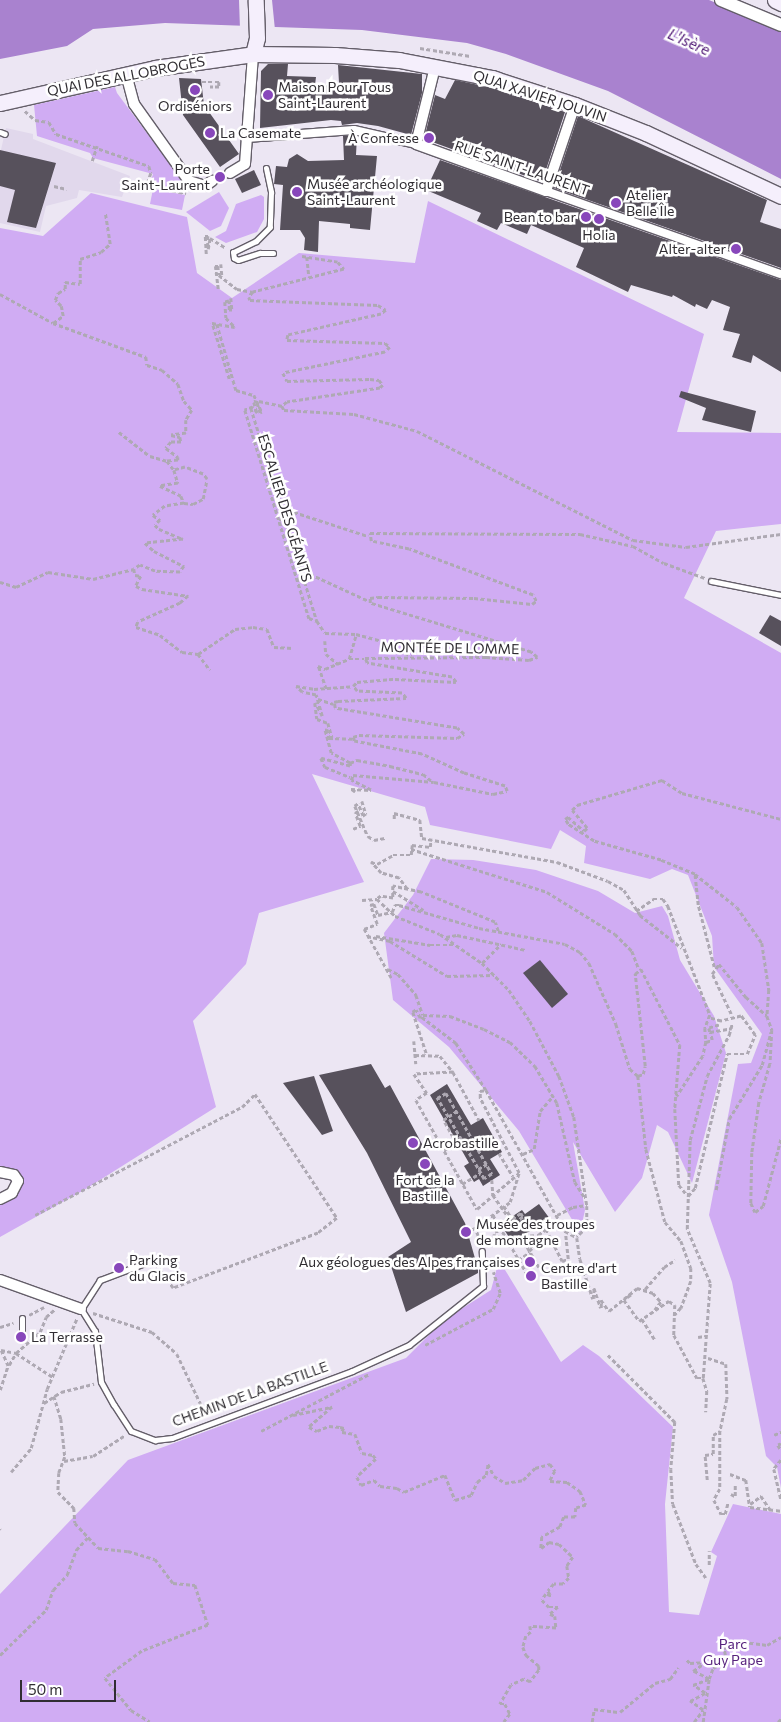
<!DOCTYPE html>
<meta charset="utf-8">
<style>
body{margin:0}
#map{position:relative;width:781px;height:1722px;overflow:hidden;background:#ece6f3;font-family:Commissioner,sans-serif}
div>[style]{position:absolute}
.built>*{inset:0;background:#e1d8ec}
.green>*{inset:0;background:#d0acf3}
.water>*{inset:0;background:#a982cf}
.pier>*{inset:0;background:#ece6f3}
.building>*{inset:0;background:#57515c}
.minor-tunnel>*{height:10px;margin-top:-5px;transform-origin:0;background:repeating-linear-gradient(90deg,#c6c1cc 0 10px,transparent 0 15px)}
.path>*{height:2.5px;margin-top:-1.25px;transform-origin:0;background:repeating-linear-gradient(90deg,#aea9b3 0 4px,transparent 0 6.5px)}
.roads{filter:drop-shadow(1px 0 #645e69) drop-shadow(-1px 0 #645e69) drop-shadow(0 1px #645e69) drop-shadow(0 -1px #645e69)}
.service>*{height:5px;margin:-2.5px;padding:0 2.5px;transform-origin:2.5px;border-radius:2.5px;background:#fff}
.pedestrian>*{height:8px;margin:-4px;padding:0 4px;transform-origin:4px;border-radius:4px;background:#fff}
.minor>*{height:10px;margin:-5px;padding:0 5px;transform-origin:5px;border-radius:5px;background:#fff}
.tertiary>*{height:12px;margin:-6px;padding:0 6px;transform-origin:6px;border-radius:6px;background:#fff}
.secondary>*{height:15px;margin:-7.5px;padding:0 7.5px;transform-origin:7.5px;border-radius:7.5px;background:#f5effc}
.path-bridge>*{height:2.5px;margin-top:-1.25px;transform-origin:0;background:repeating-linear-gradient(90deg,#aea9b3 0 4px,transparent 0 6.5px)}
.dots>*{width:14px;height:14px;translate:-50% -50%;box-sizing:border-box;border:2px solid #fff;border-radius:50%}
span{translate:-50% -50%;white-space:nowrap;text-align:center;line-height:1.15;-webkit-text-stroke:5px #fff;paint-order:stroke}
.street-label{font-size:14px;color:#302d32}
.poi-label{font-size:14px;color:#302d32}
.left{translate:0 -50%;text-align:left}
.right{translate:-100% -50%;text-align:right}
.park-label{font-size:14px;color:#57227d}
.water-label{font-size:15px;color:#511a76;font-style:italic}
.scale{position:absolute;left:20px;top:1680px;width:96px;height:22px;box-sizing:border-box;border:2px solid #302d32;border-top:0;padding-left:6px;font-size:15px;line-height:18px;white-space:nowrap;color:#302d32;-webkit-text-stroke:4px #fff;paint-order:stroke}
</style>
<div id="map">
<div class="built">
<div style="clip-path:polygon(6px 128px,33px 134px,33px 139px,130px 176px,122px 197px,79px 190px,77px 198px,46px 206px,40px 232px,0 223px,0 154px)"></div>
</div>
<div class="green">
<div style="clip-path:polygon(115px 87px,117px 93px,187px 187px,166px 189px,150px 183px,153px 174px,93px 158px,90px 153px,37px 136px,34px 105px)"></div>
<div style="clip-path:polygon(153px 189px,185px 195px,182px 210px,150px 204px)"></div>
<div style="clip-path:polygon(219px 192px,229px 208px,221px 226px,210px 231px,186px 212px)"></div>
<div style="clip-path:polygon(91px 193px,187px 217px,197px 273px,232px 298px,299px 253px,415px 263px,428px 201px,704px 334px,677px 432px,781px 433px,781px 524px,716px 531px,684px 598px,781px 653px,781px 1488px,777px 1467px,766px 1456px,732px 1282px,709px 1215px,738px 1064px,751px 1063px,762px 1034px,714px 967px,712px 936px,688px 875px,672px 869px,650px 879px,584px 863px,586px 846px,560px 830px,551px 849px,430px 825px,425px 807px,312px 774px,364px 882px,259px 913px,246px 964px,193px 1021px,216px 1107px,84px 1190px,0 1237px,0 1199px,18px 1181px,0 1172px,0 228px,43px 236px)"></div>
<div style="clip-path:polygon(261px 195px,264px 197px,264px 219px,257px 232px,226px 243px,215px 237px,226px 231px,236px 204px)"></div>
<div style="clip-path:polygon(431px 859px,473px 860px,536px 870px,598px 891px,635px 913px,662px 906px,668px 916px,680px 960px,714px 1016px,726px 1053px,692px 1183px,668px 1132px,657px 1125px,642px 1178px,615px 1212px,573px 1142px,585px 1210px,580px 1233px,519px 1131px,449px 1047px,393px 1000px,384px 933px,413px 895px)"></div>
<div style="clip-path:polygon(499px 1260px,561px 1362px,583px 1345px,599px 1356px,673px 1427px,665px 1504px,669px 1612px,699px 1615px,717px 1556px,711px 1552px,733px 1504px,781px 1514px,781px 1722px,0 1722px,0 1594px,128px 1460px,406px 1358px,444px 1320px,491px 1290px)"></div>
</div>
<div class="water">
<div style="clip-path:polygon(0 0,709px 0,781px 30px,781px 179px,608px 91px,506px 54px,467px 43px,362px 30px,165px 23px,93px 29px,67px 46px,0 59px)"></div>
</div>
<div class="pier">
<div style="clip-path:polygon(239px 0,272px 0,275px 30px,240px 29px)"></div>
</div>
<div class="building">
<div style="clip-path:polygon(268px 64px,288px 64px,287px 76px,316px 77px,315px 85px,339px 83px,338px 65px,422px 74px,422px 93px,411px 135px,378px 126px,357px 123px,342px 125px,341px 121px,331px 120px,260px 128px,261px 71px)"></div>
<div style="clip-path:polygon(179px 78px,201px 79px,204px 105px,239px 154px,220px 167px,183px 115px)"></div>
<div style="clip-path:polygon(455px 80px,493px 88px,565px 112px,542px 182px,424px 139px,435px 95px,445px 99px)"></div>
<div style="clip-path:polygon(578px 116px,767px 200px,760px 222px,781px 229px,781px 268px,554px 188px)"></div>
<div style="clip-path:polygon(343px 136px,357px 136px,356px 155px,377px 156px,370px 230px,350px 228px,350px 224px,319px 221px,318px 252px,304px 250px,305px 238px,300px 230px,280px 230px,283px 185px,274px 184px,276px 166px,287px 167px,289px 159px,297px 154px,308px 161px,344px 160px)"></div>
<div style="clip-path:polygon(0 150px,56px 163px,36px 228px,7px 222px,15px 190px,0 186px)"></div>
<div style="clip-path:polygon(440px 160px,781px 280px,781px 372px,753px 355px,751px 363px,732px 357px,740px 334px,723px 330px,730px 307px,712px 300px,707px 309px,696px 304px,695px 307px,673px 295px,672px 297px,631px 285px,628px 292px,576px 267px,584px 248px,531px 225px,527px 234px,501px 223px,497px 230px,477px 221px,481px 213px,426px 190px)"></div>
<div style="clip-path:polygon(254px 170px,261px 185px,242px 193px,235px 179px)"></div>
<div style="clip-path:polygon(681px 391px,756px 411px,751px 432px,702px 420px,706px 408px,679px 397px)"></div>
<div style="clip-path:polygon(770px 615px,781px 621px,781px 646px,759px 633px)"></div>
<div style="clip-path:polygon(540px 960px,568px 994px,552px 1008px,523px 973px)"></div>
<div style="clip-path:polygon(371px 1064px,385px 1088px,390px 1085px,465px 1223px,478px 1269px,478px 1273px,406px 1312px,388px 1257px,411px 1242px,367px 1153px,319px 1075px)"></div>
<div style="clip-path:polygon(314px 1076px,333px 1131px,322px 1135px,283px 1083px)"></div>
<div style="clip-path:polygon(447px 1084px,471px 1125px,483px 1118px,502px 1152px,490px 1159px,500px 1175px,483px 1186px,479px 1179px,474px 1182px,464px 1166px,469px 1163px,430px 1095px)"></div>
<div style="clip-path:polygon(539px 1204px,550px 1219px,512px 1242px,505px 1231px,508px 1229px,504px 1222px,522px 1210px,525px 1214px)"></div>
</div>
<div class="minor-tunnel">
<div style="left:212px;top:181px;width:20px;rotate:-24deg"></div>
</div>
<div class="path">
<div style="left:420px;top:48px;width:51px;rotate:9.1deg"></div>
<div style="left:202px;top:82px;width:17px"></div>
<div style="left:219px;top:82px;width:5px;rotate:90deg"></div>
<div style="left:219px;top:87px;width:9px;rotate:180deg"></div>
<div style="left:25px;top:111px;width:13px;rotate:42deg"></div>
<div style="left:35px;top:120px;width:14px;rotate:8deg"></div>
<div style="left:49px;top:122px;width:14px;rotate:60deg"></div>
<div style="left:56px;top:134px;width:98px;rotate:19deg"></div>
<div style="left:149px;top:166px;width:7px;rotate:74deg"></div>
<div style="left:151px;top:173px;width:13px;rotate:108deg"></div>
<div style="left:147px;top:185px;width:40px;rotate:12deg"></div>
<div style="left:92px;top:161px;width:16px;rotate:-72deg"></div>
<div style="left:54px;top:186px;width:13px;rotate:13deg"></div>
<div style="left:210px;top:238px;width:19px;rotate:32deg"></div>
<div style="left:206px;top:254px;width:18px;rotate:-93deg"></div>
<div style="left:205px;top:236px;width:3px"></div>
<div style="left:208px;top:236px;width:13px;rotate:90deg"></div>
<div style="left:208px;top:249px;width:11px;rotate:-80deg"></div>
<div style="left:302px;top:256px;width:36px;rotate:9deg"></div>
<div style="left:338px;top:262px;width:9px;rotate:49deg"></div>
<div style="left:344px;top:269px;width:94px;rotate:165.8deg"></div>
<div style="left:253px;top:292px;width:6px;rotate:129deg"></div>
<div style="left:249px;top:297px;width:3px;rotate:72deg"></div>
<div style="left:250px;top:300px;width:128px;rotate:2.2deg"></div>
<div style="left:378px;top:305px;width:9px;rotate:32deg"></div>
<div style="left:386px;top:310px;width:6px;rotate:141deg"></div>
<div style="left:381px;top:314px;width:95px;rotate:167.3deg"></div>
<div style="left:288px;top:335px;width:5px;rotate:101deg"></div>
<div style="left:287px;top:340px;width:98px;rotate:1.8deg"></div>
<div style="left:385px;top:343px;width:6px;rotate:39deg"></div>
<div style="left:390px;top:347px;width:7px;rotate:135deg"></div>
<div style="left:385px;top:352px;width:104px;rotate:168.4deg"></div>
<div style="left:283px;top:373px;width:9px;rotate:63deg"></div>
<div style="left:287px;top:381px;width:83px;rotate:-1.4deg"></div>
<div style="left:370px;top:379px;width:9px;rotate:6deg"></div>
<div style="left:379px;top:380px;width:6px;rotate:51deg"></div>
<div style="left:383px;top:385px;width:4px;rotate:135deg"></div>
<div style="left:380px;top:388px;width:94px;rotate:171.4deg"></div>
<div style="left:287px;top:402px;width:6px;rotate:141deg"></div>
<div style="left:282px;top:406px;width:4px;rotate:63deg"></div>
<div style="left:284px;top:410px;width:70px;rotate:3.3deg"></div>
<div style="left:354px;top:414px;width:65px;rotate:15.1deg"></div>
<div style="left:417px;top:431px;width:242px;rotate:26.8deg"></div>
<div style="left:633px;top:540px;width:53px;rotate:7.5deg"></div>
<div style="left:686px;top:547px;width:96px;rotate:-7.8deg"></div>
<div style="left:307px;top:257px;width:20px;rotate:84deg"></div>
<div style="left:221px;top:264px;width:11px;rotate:85deg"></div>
<div style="left:218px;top:289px;width:23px;rotate:-97deg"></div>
<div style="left:215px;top:266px;width:3px"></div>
<div style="left:218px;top:266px;width:9px;rotate:84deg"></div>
<div style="left:219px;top:275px;width:23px;rotate:38deg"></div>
<div style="left:237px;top:289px;width:16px;rotate:11deg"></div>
<div style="left:0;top:294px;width:60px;rotate:28.7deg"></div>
<div style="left:53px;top:323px;width:99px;rotate:20.1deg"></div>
<div style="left:146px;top:357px;width:8px;rotate:83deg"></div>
<div style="left:147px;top:365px;width:16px;rotate:18deg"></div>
<div style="left:162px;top:370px;width:21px;rotate:41deg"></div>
<div style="left:178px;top:384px;width:18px;rotate:71deg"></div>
<div style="left:184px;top:401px;width:12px;rotate:48deg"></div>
<div style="left:192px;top:410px;width:12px;rotate:121deg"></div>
<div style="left:186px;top:420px;width:13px;rotate:90deg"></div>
<div style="left:186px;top:433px;width:15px;rotate:172deg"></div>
<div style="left:171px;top:435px;width:9px;rotate:13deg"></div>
<div style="left:180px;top:437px;width:5px;rotate:79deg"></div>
<div style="left:181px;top:442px;width:10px;rotate:180deg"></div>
<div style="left:171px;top:442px;width:8px;rotate:130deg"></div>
<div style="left:166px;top:448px;width:15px;rotate:37deg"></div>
<div style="left:178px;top:457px;width:3px;rotate:90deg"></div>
<div style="left:178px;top:460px;width:11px;rotate:175deg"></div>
<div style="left:167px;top:461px;width:11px;rotate:52deg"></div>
<div style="left:231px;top:298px;width:12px;rotate:85deg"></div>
<div style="left:232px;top:310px;width:3px;rotate:180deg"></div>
<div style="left:229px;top:310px;width:9px;rotate:-90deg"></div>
<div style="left:229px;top:301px;width:4px;rotate:166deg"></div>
<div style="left:225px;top:302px;width:16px;rotate:86deg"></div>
<div style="left:226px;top:318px;width:13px;rotate:45deg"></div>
<div style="left:53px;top:323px;width:12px;rotate:-35deg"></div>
<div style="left:63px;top:316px;width:10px;rotate:-101deg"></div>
<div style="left:61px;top:306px;width:8px;rotate:-135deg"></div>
<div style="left:55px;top:300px;width:8px;rotate:-67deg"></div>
<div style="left:58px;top:293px;width:8px;rotate:-30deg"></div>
<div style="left:65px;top:289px;width:7px;rotate:-90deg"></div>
<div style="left:65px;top:282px;width:15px;rotate:8deg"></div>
<div style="left:80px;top:284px;width:25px;rotate:-90deg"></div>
<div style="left:80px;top:259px;width:22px;rotate:-18deg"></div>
<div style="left:101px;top:252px;width:12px;rotate:-42deg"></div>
<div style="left:110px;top:244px;width:32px;rotate:-99deg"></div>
<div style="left:217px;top:324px;width:69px;rotate:73.9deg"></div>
<div style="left:236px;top:390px;width:19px;rotate:16deg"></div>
<div style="left:254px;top:395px;width:19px;rotate:65deg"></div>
<div style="left:262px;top:412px;width:2px;rotate:153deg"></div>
<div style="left:260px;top:413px;width:13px;rotate:-108deg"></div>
<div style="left:256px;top:401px;width:2px;rotate:153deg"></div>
<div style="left:254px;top:402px;width:11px;rotate:75deg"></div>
<div style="left:257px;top:413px;width:7px;rotate:-124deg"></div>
<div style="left:253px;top:407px;width:9px;rotate:159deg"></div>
<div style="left:245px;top:410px;width:218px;rotate:72.9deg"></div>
<div style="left:309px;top:618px;width:9px;rotate:21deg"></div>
<div style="left:229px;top:379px;width:59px;rotate:-106.9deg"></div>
<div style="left:212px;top:323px;width:23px;rotate:10deg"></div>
<div style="left:259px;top:401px;width:24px;rotate:12deg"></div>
<div style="left:251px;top:408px;width:223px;rotate:72.8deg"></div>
<div style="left:317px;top:621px;width:14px;rotate:56deg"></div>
<div style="left:325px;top:633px;width:31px;rotate:2deg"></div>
<div style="left:356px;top:634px;width:27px;rotate:15deg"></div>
<div style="left:382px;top:641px;width:33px;rotate:27deg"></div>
<div style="left:119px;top:432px;width:39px;rotate:38deg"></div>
<div style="left:150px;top:456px;width:18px;rotate:16deg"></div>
<div style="left:184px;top:503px;width:9px;rotate:6deg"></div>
<div style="left:193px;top:504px;width:11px;rotate:-27deg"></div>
<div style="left:203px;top:499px;width:20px;rotate:-79deg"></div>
<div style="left:207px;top:479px;width:6px;rotate:-129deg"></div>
<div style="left:203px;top:474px;width:19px;rotate:-159deg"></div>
<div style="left:185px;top:467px;width:11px;rotate:165deg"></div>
<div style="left:174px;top:470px;width:14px;rotate:73deg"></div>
<div style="left:178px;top:483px;width:18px;rotate:171deg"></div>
<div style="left:160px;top:486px;width:23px;rotate:25deg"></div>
<div style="left:181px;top:496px;width:8px;rotate:67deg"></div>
<div style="left:184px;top:503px;width:19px;rotate:171deg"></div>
<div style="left:165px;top:506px;width:15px;rotate:143deg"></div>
<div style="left:153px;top:515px;width:9px;rotate:36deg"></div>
<div style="left:160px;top:520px;width:7px;rotate:135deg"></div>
<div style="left:155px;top:525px;width:6px;rotate:45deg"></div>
<div style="left:159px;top:529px;width:26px;rotate:23deg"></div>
<div style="left:183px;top:539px;width:38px;rotate:174deg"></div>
<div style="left:145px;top:543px;width:12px;rotate:42deg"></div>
<div style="left:154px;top:551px;width:34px;rotate:27deg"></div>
<div style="left:184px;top:566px;width:7px;rotate:124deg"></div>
<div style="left:180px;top:572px;width:25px;rotate:-178deg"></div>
<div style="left:155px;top:571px;width:16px;rotate:-158deg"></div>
<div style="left:140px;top:565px;width:7px;rotate:146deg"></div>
<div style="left:134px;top:569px;width:6px;rotate:81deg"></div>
<div style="left:135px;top:575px;width:6px;rotate:9deg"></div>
<div style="left:141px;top:576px;width:11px;rotate:117deg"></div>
<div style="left:136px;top:586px;width:7px;rotate:27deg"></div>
<div style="left:142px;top:589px;width:47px;rotate:8.7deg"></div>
<div style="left:188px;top:596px;width:11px;rotate:139deg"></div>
<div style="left:180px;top:603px;width:46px;rotate:155.7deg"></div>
<div style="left:138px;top:622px;width:5px;rotate:112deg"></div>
<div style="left:136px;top:627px;width:25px;rotate:18deg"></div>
<div style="left:160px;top:635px;width:28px;rotate:38deg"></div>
<div style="left:182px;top:652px;width:16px;rotate:7deg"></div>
<div style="left:198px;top:654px;width:20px;rotate:53deg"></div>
<div style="left:279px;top:520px;width:17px;rotate:-28deg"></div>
<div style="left:294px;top:512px;width:78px;rotate:18deg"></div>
<div style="left:297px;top:579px;width:14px;rotate:-21deg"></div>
<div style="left:310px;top:574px;width:65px;rotate:24.6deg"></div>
<div style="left:0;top:582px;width:17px;rotate:17deg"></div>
<div style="left:16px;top:587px;width:35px;rotate:-25deg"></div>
<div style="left:48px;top:572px;width:46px;rotate:8.8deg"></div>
<div style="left:93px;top:579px;width:42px;rotate:-13.7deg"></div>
<div style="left:325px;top:641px;width:13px;rotate:86deg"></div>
<div style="left:326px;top:654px;width:16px;rotate:40deg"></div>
<div style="left:198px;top:654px;width:45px;rotate:-34deg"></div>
<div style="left:235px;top:629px;width:18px;rotate:-6deg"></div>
<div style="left:253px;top:627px;width:14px;rotate:8deg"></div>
<div style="left:267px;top:629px;width:19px;rotate:69deg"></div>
<div style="left:274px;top:647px;width:19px;rotate:3deg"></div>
<div style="left:349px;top:659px;width:26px;rotate:-74deg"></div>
<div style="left:326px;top:689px;width:24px;rotate:-109deg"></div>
<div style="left:318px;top:666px;width:8px;rotate:23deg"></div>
<div style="left:325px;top:669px;width:26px;rotate:-23deg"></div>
<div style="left:349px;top:659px;width:15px"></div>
<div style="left:318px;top:699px;width:16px;rotate:18deg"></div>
<div style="left:322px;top:716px;width:22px;rotate:-106deg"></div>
<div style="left:316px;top:695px;width:14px;rotate:-168deg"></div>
<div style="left:302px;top:692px;width:8px;rotate:-135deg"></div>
<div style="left:296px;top:686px;width:18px;rotate:9deg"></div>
<div style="left:314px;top:689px;width:39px;rotate:-4deg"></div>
<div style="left:322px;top:716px;width:15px;rotate:-118deg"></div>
<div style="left:315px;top:703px;width:16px;rotate:83deg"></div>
<div style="left:317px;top:719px;width:12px;rotate:20deg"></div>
<div style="left:328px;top:723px;width:15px;rotate:74deg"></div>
<div style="left:350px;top:763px;width:8px;rotate:-23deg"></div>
<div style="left:357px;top:760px;width:34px;rotate:10deg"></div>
<div style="left:390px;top:766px;width:34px;rotate:14deg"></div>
<div style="left:423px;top:774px;width:13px;rotate:39deg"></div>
<div style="left:350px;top:766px;width:3px;rotate:-90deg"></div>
<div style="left:350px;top:763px;width:21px;rotate:-152deg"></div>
<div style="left:331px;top:753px;width:24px;rotate:-105deg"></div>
<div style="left:325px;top:730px;width:2px;rotate:-27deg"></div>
<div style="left:327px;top:729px;width:9px;rotate:77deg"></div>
<div style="left:329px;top:738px;width:24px;rotate:2deg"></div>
<div style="left:350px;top:766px;width:30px;rotate:-165deg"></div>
<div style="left:321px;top:758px;width:10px;rotate:66deg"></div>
<div style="left:325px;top:767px;width:27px;rotate:22deg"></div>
<div style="left:355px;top:792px;width:5px;rotate:-143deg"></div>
<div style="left:351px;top:789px;width:20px;rotate:3deg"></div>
<div style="left:371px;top:790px;width:22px;rotate:-153deg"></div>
<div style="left:351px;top:780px;width:5px;rotate:-68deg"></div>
<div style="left:353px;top:775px;width:81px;rotate:4.9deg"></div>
<div style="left:434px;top:782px;width:60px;rotate:11.5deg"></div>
<div style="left:493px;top:794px;width:14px;rotate:-12deg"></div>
<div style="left:507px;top:791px;width:5px;rotate:-112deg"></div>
<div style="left:505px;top:786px;width:43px;rotate:-162.4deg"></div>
<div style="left:464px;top:773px;width:46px;rotate:-155.7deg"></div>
<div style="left:422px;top:754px;width:69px;rotate:-169.2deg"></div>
<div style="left:354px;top:741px;width:4px;rotate:-104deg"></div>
<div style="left:353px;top:737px;width:6px;rotate:-18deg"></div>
<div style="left:359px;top:735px;width:98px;rotate:1.8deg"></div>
<div style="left:457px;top:738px;width:8px;rotate:-30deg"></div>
<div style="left:464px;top:734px;width:9px;rotate:-139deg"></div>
<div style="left:457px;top:728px;width:124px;rotate:-170.7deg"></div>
<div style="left:335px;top:708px;width:6px;rotate:-99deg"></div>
<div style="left:334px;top:702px;width:4px;rotate:-14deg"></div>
<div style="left:338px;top:701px;width:68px;rotate:-2.5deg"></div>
<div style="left:406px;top:698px;width:6px;rotate:-129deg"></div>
<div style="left:402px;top:693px;width:45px;rotate:-177.5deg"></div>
<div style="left:357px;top:691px;width:6px;rotate:-129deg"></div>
<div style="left:353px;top:686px;width:6px;rotate:-45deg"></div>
<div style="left:357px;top:682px;width:38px;rotate:-5deg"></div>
<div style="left:395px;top:679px;width:61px;rotate:2.8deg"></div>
<div style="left:456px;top:682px;width:6px;rotate:-129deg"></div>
<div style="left:452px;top:677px;width:86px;rotate:-170.6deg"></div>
<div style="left:367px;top:663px;width:5px;rotate:-112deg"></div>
<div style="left:365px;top:658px;width:121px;rotate:-0.5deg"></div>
<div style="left:486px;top:657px;width:43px;rotate:4deg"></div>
<div style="left:529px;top:660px;width:9px;rotate:-21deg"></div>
<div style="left:537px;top:657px;width:8px;rotate:-140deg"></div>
<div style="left:531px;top:652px;width:168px;rotate:-163.1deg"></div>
<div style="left:370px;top:603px;width:5px;rotate:-90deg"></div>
<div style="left:370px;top:598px;width:8px;rotate:-7deg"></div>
<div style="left:378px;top:597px;width:96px;rotate:0.6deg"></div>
<div style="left:474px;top:598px;width:58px;rotate:5.9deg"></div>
<div style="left:532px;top:604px;width:5px;rotate:-37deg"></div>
<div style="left:536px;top:601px;width:7px;rotate:-117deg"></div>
<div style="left:533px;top:595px;width:132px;rotate:-159.6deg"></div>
<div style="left:409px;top:549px;width:39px;rotate:-168deg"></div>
<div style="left:371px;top:541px;width:8px;rotate:-97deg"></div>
<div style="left:370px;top:533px;width:210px;rotate:0.3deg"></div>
<div style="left:580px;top:534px;width:54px;rotate:12.8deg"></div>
<div style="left:633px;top:546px;width:35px;rotate:29deg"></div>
<div style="left:664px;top:563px;width:44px;rotate:20.1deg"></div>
<div style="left:362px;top:801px;width:14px;rotate:73deg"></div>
<div style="left:366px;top:814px;width:4px;rotate:146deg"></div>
<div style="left:363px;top:816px;width:13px;rotate:-113deg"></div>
<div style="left:358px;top:804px;width:4px;rotate:146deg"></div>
<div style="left:355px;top:806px;width:33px;rotate:67deg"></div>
<div style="left:368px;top:836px;width:7px;rotate:34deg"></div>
<div style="left:374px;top:840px;width:11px;rotate:-10deg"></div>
<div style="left:394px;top:819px;width:6px;rotate:-90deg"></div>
<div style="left:394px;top:813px;width:27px;rotate:15deg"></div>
<div style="left:420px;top:820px;width:18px;rotate:84deg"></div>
<div style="left:422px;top:838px;width:137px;rotate:10.1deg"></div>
<div style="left:557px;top:862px;width:54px;rotate:20.4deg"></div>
<div style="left:608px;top:881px;width:18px;rotate:29deg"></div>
<div style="left:624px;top:890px;width:30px;rotate:57deg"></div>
<div style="left:640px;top:915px;width:53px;rotate:38.2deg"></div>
<div style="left:353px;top:829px;width:8px;rotate:-23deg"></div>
<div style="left:360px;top:826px;width:14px;rotate:-111deg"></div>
<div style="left:355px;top:813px;width:4px;rotate:-34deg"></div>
<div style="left:411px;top:849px;width:143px;rotate:17.5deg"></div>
<div style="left:547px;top:892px;width:80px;rotate:31.7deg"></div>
<div style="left:615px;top:934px;width:24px;rotate:45deg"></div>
<div style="left:632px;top:951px;width:19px;rotate:69deg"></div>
<div style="left:695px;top:874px;width:53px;rotate:38.2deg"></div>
<div style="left:737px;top:907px;width:44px;rotate:55.2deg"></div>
<div style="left:762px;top:943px;width:48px;rotate:81.5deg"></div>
<div style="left:769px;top:990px;width:26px;rotate:94deg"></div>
<div style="left:407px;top:889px;width:14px;rotate:-126deg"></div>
<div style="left:399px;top:878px;width:19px;rotate:-164deg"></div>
<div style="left:381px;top:873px;width:15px;rotate:-132deg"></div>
<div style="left:371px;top:862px;width:6px;rotate:18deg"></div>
<div style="left:377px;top:864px;width:18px;rotate:-29deg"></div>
<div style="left:393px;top:855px;width:18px"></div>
<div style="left:411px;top:855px;width:10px;rotate:-84deg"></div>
<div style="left:412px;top:845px;width:18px;rotate:6deg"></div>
<div style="left:430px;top:847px;width:8px;rotate:-83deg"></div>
<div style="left:393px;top:891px;width:36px;rotate:32deg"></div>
<div style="left:362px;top:900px;width:15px;rotate:-4deg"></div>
<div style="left:636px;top:911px;width:21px;rotate:-35deg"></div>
<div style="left:653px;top:899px;width:10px"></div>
<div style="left:663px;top:899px;width:9px;rotate:54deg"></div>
<div style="left:668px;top:906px;width:117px;rotate:68.9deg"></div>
<div style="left:710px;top:1015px;width:14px;rotate:111deg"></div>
<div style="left:705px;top:1028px;width:14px;rotate:86deg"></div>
<div style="left:706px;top:1042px;width:14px;rotate:102deg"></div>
<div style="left:703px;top:1056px;width:48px;rotate:123deg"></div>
<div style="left:392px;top:912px;width:8px;rotate:-67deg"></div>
<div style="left:395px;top:905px;width:4px"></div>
<div style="left:399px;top:905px;width:83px;rotate:16deg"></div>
<div style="left:479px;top:928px;width:87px;rotate:10.5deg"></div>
<div style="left:565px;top:944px;width:17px;rotate:28deg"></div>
<div style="left:580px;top:952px;width:14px;rotate:51deg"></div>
<div style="left:589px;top:963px;width:67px;rotate:66.1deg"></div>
<div style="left:616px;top:1024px;width:47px;rotate:72.7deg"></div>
<div style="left:630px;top:1069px;width:11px;rotate:41deg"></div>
<div style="left:638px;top:1076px;width:73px;rotate:83.7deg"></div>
<div style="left:646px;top:1149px;width:75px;rotate:75.4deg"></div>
<div style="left:665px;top:1222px;width:25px;rotate:50deg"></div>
<div style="left:681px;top:1241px;width:29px;rotate:70deg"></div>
<div style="left:691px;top:1268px;width:13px;rotate:90deg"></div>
<div style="left:691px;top:1281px;width:29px;rotate:110deg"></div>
<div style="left:681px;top:1308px;width:9px;rotate:131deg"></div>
<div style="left:498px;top:931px;width:9px;rotate:-108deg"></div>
<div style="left:495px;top:922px;width:80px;rotate:-157.9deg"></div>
<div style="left:421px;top:892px;width:29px;rotate:-168deg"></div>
<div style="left:393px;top:886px;width:12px;rotate:90deg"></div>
<div style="left:393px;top:898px;width:12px;rotate:-171deg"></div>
<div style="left:381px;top:896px;width:5px;rotate:143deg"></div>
<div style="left:377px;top:899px;width:25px;rotate:43deg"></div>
<div style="left:395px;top:916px;width:48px;rotate:21.8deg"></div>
<div style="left:440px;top:934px;width:51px;rotate:34.6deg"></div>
<div style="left:482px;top:963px;width:38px;rotate:45deg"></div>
<div style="left:509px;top:990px;width:37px;rotate:56deg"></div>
<div style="left:530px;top:1021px;width:62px;rotate:62.2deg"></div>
<div style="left:559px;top:1076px;width:44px;rotate:69.9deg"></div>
<div style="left:574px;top:1117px;width:90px;rotate:81.7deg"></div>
<div style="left:587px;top:1206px;width:21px;rotate:90deg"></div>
<div style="left:587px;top:1227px;width:14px;rotate:135deg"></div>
<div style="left:367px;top:936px;width:24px;rotate:12deg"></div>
<div style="left:390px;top:941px;width:67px;rotate:31.6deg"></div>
<div style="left:447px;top:976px;width:47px;rotate:-1.2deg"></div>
<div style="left:376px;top:936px;width:55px;rotate:9.5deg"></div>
<div style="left:430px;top:945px;width:24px"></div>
<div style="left:446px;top:937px;width:11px;rotate:-10deg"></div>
<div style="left:457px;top:935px;width:71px;rotate:12.3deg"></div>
<div style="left:482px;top:963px;width:27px;rotate:-45deg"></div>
<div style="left:714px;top:967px;width:64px;rotate:-104.5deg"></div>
<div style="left:698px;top:905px;width:31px;rotate:-96deg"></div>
<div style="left:695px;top:874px;width:37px;rotate:-158deg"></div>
<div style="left:661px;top:860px;width:70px;rotate:-164.2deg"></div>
<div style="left:594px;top:841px;width:31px;rotate:-147deg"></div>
<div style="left:568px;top:824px;width:6px;rotate:-121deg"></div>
<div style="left:565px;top:819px;width:4px;rotate:-34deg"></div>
<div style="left:568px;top:817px;width:21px;rotate:41deg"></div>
<div style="left:584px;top:831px;width:4px;rotate:-45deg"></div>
<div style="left:587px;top:828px;width:23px;rotate:-130deg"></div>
<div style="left:572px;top:810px;width:7px;rotate:-45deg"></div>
<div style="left:577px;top:805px;width:89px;rotate:-16.4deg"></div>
<div style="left:662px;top:780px;width:24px;rotate:33deg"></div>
<div style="left:682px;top:793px;width:102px;rotate:14.7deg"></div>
<div style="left:388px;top:969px;width:11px;rotate:27deg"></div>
<div style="left:398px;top:974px;width:28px;rotate:49deg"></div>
<div style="left:416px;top:995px;width:21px;rotate:71deg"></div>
<div style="left:391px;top:978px;width:56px;rotate:-118.9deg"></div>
<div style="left:364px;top:929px;width:14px;rotate:-21deg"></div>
<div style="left:377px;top:924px;width:20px;rotate:-110deg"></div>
<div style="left:370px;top:905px;width:4px;rotate:-14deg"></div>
<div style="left:374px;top:904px;width:12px;rotate:70deg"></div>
<div style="left:378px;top:915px;width:14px;rotate:-12deg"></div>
<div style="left:731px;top:1014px;width:44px;rotate:-115.4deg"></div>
<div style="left:712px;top:974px;width:12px;rotate:-55deg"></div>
<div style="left:719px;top:964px;width:43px;rotate:50.7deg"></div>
<div style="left:746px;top:997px;width:28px;rotate:42deg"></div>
<div style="left:767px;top:1016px;width:15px;rotate:70deg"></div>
<div style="left:772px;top:1030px;width:34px;rotate:93deg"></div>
<div style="left:770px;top:1064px;width:41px;rotate:105.8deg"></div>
<div style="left:759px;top:1103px;width:50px;rotate:98deg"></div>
<div style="left:752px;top:1153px;width:50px;rotate:91.1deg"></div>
<div style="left:751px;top:1203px;width:10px;rotate:66deg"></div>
<div style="left:755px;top:1212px;width:10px;rotate:-37deg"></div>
<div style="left:763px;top:1206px;width:70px;rotate:-75.2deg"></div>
<div style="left:423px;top:1015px;width:27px;rotate:2deg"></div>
<div style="left:450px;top:1016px;width:36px;rotate:21deg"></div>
<div style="left:484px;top:1029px;width:29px;rotate:27deg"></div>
<div style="left:510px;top:1042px;width:35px;rotate:44deg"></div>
<div style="left:535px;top:1066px;width:43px;rotate:59.3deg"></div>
<div style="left:557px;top:1103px;width:81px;rotate:77.2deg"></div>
<div style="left:575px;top:1182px;width:19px;rotate:58deg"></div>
<div style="left:422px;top:1017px;width:43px;rotate:37.4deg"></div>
<div style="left:456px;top:1043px;width:56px;rotate:57.4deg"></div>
<div style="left:486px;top:1090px;width:162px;rotate:60.7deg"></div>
<div style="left:565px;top:1231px;width:13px;rotate:29deg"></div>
<div style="left:422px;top:1017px;width:2px;rotate:153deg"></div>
<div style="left:420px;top:1018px;width:9px;rotate:-117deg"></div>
<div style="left:416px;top:1010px;width:4px;rotate:146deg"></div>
<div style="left:413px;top:1012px;width:45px;rotate:72deg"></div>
<div style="left:719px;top:1025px;width:10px;rotate:163deg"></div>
<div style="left:709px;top:1028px;width:4px;rotate:76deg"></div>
<div style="left:710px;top:1032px;width:22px;rotate:-10deg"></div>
<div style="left:414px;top:1041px;width:23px;rotate:85deg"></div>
<div style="left:706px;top:1042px;width:6px;rotate:-18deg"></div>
<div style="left:712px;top:1040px;width:8px;rotate:-104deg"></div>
<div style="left:415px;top:1055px;width:25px;rotate:2deg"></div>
<div style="left:440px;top:1056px;width:21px;rotate:51deg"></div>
<div style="left:453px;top:1072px;width:39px;rotate:177deg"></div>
<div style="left:414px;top:1074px;width:23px;rotate:56deg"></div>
<div style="left:427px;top:1093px;width:13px;rotate:148deg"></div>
<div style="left:416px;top:1100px;width:125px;rotate:60.8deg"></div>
<div style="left:477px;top:1209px;width:55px;rotate:-40.6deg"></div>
<div style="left:453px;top:1072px;width:55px;rotate:61.6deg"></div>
<div style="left:638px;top:1076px;width:5px;rotate:-22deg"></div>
<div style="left:643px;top:1074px;width:8px;rotate:-76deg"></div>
<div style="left:645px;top:1066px;width:93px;rotate:-96.2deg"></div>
<div style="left:635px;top:974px;width:8px;rotate:-40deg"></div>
<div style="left:641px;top:969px;width:85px;rotate:62.8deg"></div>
<div style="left:680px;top:1045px;width:64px;rotate:94.5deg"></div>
<div style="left:675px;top:1109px;width:76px;rotate:87deg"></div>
<div style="left:679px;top:1185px;width:13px;rotate:51deg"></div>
<div style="left:446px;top:1093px;width:93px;rotate:60.4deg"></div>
<div style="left:492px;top:1174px;width:9px;rotate:148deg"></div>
<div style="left:484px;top:1179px;width:94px;rotate:-120.1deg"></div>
<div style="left:437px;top:1098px;width:10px;rotate:-29deg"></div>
<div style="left:444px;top:1150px;width:14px;rotate:-30deg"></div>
<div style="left:456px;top:1143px;width:26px;rotate:-119deg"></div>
<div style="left:443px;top:1120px;width:17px;rotate:-33deg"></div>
<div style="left:499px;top:1153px;width:27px;rotate:59deg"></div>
<div style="left:523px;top:1154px;width:12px;rotate:-24deg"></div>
<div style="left:534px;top:1149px;width:38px;rotate:-81deg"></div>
<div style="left:540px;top:1111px;width:20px;rotate:-49deg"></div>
<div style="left:478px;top:1169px;width:10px;rotate:-29deg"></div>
<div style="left:492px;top:1180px;width:15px;rotate:86deg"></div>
<div style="left:462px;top:1184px;width:21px;rotate:-31deg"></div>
<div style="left:716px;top:1190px;width:72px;rotate:-79.6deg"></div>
<div style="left:729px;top:1119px;width:63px;rotate:-58.6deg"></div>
<div style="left:762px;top:1065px;width:34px;rotate:-75deg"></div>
<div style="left:688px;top:1196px;width:11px;rotate:-49deg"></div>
<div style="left:695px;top:1188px;width:138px;rotate:-76.6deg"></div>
<div style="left:727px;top:1054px;width:20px"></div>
<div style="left:747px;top:1054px;width:21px;rotate:-67deg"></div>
<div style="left:755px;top:1035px;width:24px;rotate:-126deg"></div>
<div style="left:741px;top:1016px;width:21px;rotate:166deg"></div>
<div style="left:721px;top:1021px;width:11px;rotate:-165deg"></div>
<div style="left:504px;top:1206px;width:15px;rotate:58deg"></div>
<div style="left:512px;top:1219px;width:11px;rotate:-34deg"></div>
<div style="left:521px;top:1213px;width:4px;rotate:63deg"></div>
<div style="left:523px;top:1217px;width:12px;rotate:145deg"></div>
<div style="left:35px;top:1215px;width:233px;rotate:-27.6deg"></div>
<div style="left:242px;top:1107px;width:18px;rotate:-45deg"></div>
<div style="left:255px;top:1094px;width:149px;rotate:56.5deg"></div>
<div style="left:337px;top:1218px;width:24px;rotate:142deg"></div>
<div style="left:318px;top:1233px;width:155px;rotate:159.2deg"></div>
<div style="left:173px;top:1288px;width:27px;rotate:-126deg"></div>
<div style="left:493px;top:1215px;width:72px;rotate:59.9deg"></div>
<div style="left:557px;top:1215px;width:18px;rotate:-27deg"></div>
<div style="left:573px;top:1207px;width:14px;rotate:-8deg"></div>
<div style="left:467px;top:1232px;width:9px;rotate:-27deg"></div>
<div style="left:475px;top:1228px;width:21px;rotate:3deg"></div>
<div style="left:496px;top:1229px;width:13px;rotate:72deg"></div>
<div style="left:500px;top:1241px;width:12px;rotate:166deg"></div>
<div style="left:478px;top:1236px;width:9px;rotate:-111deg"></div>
<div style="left:475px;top:1228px;width:44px;rotate:-36.6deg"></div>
<div style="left:510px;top:1202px;width:30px;rotate:-73deg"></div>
<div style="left:519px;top:1173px;width:85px;rotate:-117.5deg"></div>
<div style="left:480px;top:1098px;width:7px;rotate:-90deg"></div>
<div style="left:480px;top:1091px;width:6px;rotate:-9deg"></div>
<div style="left:521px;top:1236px;width:36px;rotate:60deg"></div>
<div style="left:577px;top:1238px;width:21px;rotate:82deg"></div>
<div style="left:580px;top:1259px;width:42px;rotate:72deg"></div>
<div style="left:593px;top:1299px;width:11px;rotate:-85deg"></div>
<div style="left:594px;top:1288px;width:21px;rotate:71deg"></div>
<div style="left:601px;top:1308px;width:8px;rotate:-90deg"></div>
<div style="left:601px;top:1300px;width:14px;rotate:54deg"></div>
<div style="left:609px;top:1311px;width:36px;rotate:-39deg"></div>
<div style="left:637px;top:1288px;width:17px;rotate:17deg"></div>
<div style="left:653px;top:1293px;width:12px;rotate:48deg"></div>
<div style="left:661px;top:1302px;width:10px;rotate:127deg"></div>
<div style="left:494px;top:1242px;width:8px;rotate:-90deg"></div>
<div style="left:529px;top:1251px;width:4px;rotate:-45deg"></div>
<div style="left:532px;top:1248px;width:14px;rotate:-124deg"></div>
<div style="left:524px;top:1236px;width:14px;rotate:-4deg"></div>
<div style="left:538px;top:1235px;width:10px;rotate:-37deg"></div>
<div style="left:546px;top:1229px;width:36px;rotate:63deg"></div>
<div style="left:562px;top:1261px;width:6px;rotate:-18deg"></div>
<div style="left:568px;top:1259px;width:28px;rotate:-96deg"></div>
<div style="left:518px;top:1260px;width:14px;rotate:-34deg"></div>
<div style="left:645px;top:1289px;width:29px;rotate:-49deg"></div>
<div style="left:664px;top:1267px;width:13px;rotate:-32deg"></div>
<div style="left:629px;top:1293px;width:3px;rotate:45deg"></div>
<div style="left:631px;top:1295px;width:9px;rotate:144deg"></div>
<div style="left:624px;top:1300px;width:26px;rotate:54deg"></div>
<div style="left:639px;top:1321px;width:36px;rotate:-34deg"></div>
<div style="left:669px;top:1301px;width:7px;rotate:34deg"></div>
<div style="left:675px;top:1305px;width:30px;rotate:92deg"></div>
<div style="left:674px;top:1335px;width:49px;rotate:61.9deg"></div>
<div style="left:697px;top:1378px;width:6px"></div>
<div style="left:703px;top:1378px;width:95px;rotate:-85.8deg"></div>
<div style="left:710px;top:1283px;width:59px;rotate:-113.1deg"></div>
<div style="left:687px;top:1229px;width:89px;rotate:-88.1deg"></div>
<div style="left:690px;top:1140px;width:66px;rotate:-75.1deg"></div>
<div style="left:707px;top:1076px;width:47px;rotate:-61.8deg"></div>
<div style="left:729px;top:1035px;width:11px;rotate:-75deg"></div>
<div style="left:93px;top:1313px;width:62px;rotate:17.9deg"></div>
<div style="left:152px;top:1332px;width:33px;rotate:41deg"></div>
<div style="left:177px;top:1354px;width:70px;rotate:64.5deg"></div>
<div style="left:29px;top:1315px;width:17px;rotate:-28deg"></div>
<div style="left:642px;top:1319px;width:25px;rotate:58deg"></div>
<div style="left:0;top:1327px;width:14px;rotate:-17deg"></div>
<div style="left:698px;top:1337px;width:7px;rotate:-8deg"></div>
<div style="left:425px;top:1345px;width:77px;rotate:-27.9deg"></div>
<div style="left:493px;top:1309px;width:17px;rotate:-66deg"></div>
<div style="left:500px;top:1293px;width:22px;rotate:-108deg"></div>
<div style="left:608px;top:1355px;width:95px;rotate:45deg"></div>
<div style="left:675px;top:1422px;width:47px;rotate:94.9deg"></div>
<div style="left:671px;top:1469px;width:35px;rotate:87deg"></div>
<div style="left:673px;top:1504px;width:64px;rotate:69deg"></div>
<div style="left:696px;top:1564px;width:17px;rotate:54deg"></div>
<div style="left:708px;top:1358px;width:19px;rotate:18deg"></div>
<div style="left:726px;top:1364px;width:35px;rotate:88deg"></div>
<div style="left:727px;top:1399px;width:33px;rotate:102deg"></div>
<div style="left:720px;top:1431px;width:58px;rotate:90deg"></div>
<div style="left:720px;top:1489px;width:13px;rotate:119deg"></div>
<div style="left:714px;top:1500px;width:16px;rotate:63deg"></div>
<div style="left:721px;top:1514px;width:4px"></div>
<div style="left:725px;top:1514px;width:12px;rotate:-76deg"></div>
<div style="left:9px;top:1365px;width:14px;rotate:-60deg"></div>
<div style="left:16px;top:1353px;width:32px;rotate:-41deg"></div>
<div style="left:40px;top:1332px;width:16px;rotate:-68deg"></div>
<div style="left:46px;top:1317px;width:11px;rotate:-41deg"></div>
<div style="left:703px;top:1378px;width:14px;rotate:73deg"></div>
<div style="left:707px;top:1391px;width:21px;rotate:93deg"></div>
<div style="left:0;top:1390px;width:25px;rotate:-72deg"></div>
<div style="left:8px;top:1366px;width:17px;rotate:-114deg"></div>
<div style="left:1px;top:1350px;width:15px;rotate:11deg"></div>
<div style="left:16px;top:1353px;width:44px;rotate:33deg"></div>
<div style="left:54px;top:1396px;width:24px;rotate:73deg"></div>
<div style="left:61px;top:1419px;width:38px;rotate:84deg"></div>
<div style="left:65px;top:1457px;width:17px;rotate:111deg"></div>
<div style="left:59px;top:1473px;width:19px;rotate:93deg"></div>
<div style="left:58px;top:1492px;width:23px;rotate:45deg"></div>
<div style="left:74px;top:1508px;width:15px;rotate:86deg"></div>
<div style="left:75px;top:1523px;width:34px;rotate:47deg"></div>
<div style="left:98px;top:1548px;width:30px;rotate:6deg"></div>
<div style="left:128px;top:1551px;width:28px;rotate:17deg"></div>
<div style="left:155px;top:1559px;width:30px;rotate:53deg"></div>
<div style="left:173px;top:1583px;width:22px;rotate:5deg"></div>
<div style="left:195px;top:1585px;width:42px;rotate:72deg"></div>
<div style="left:208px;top:1625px;width:71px;rotate:158.5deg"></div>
<div style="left:142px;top:1651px;width:46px;rotate:143.9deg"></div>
<div style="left:105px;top:1678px;width:41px;rotate:50.9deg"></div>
<div style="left:131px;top:1710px;width:22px;rotate:32deg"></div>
<div style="left:44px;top:1403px;width:20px;rotate:-33deg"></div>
<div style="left:61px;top:1392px;width:34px;rotate:-14deg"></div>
<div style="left:293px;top:1415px;width:40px;rotate:-12deg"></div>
<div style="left:332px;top:1407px;width:30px;rotate:139deg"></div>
<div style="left:309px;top:1427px;width:9px;rotate:27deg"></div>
<div style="left:317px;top:1431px;width:13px;rotate:-23deg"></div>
<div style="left:329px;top:1426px;width:11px;rotate:5deg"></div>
<div style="left:340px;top:1427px;width:4px;rotate:14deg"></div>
<div style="left:344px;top:1428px;width:4px;rotate:117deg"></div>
<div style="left:342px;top:1432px;width:13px;rotate:9deg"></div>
<div style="left:355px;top:1434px;width:20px;rotate:70deg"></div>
<div style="left:362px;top:1453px;width:11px;rotate:10deg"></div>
<div style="left:373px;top:1455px;width:5px;rotate:53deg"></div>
<div style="left:376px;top:1459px;width:26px;rotate:137deg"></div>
<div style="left:357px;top:1477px;width:9px;rotate:63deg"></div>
<div style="left:361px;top:1485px;width:14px;rotate:-21deg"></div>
<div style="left:374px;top:1480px;width:8px;rotate:45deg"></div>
<div style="left:380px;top:1486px;width:17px;rotate:7deg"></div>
<div style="left:397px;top:1488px;width:8px;rotate:30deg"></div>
<div style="left:404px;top:1492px;width:44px;rotate:-22.5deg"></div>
<div style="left:445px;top:1475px;width:27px;rotate:68deg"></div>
<div style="left:455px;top:1500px;width:17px;rotate:-17deg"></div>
<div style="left:471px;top:1495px;width:14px;rotate:-65deg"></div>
<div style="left:477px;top:1482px;width:11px;rotate:-38deg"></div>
<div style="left:486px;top:1475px;width:11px;rotate:-80deg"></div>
<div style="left:488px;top:1464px;width:13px;rotate:63deg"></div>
<div style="left:494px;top:1476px;width:13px;rotate:32deg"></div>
<div style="left:505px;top:1483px;width:18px;rotate:-9deg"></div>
<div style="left:523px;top:1480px;width:17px;rotate:-45deg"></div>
<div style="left:535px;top:1468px;width:16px;rotate:-15deg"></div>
<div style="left:550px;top:1464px;width:9px;rotate:54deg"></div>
<div style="left:555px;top:1471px;width:11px;rotate:117deg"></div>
<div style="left:550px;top:1481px;width:17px;rotate:3deg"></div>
<div style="left:567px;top:1482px;width:16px;rotate:35deg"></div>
<div style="left:580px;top:1491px;width:15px;rotate:67deg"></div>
<div style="left:586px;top:1505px;width:10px;rotate:163deg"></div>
<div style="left:576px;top:1508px;width:9px;rotate:96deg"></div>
<div style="left:575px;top:1517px;width:11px;rotate:180deg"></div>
<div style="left:564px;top:1517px;width:11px;rotate:112deg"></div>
<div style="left:560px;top:1527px;width:21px;rotate:151deg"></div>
<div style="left:542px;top:1537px;width:11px;rotate:95deg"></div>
<div style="left:541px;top:1548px;width:10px;rotate:-37deg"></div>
<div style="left:549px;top:1542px;width:10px;rotate:11deg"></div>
<div style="left:559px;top:1544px;width:19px;rotate:43deg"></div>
<div style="left:573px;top:1557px;width:11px;rotate:124deg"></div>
<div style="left:567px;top:1566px;width:12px;rotate:81deg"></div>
<div style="left:569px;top:1578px;width:8px;rotate:135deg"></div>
<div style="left:563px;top:1584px;width:9px;rotate:180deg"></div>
<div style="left:554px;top:1584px;width:9px;rotate:131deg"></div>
<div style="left:548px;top:1591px;width:6px;rotate:59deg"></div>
<div style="left:551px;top:1596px;width:5px;rotate:-158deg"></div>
<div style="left:546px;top:1594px;width:7px;rotate:124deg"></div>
<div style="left:542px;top:1600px;width:10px;rotate:45deg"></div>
<div style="left:549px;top:1607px;width:9px"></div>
<div style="left:558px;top:1607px;width:11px;rotate:139deg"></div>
<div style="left:550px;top:1614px;width:5px;rotate:22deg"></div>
<div style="left:555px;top:1616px;width:12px;rotate:85deg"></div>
<div style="left:556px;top:1628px;width:26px;rotate:-176deg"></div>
<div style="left:530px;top:1626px;width:6px;rotate:81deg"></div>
<div style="left:531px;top:1632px;width:6px;rotate:141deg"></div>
<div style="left:526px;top:1636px;width:11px;rotate:105deg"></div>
<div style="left:523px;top:1647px;width:9px;rotate:69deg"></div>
<div style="left:526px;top:1655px;width:17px;rotate:40deg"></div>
<div style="left:539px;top:1666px;width:4px;rotate:90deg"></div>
<div style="left:539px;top:1670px;width:15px;rotate:127deg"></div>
<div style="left:530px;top:1682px;width:7px;rotate:-153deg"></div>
<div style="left:524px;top:1679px;width:14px;rotate:155deg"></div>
<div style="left:511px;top:1685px;width:22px;rotate:120deg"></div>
<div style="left:500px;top:1704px;width:5px"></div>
<div style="left:505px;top:1704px;width:11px;rotate:63deg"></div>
<div style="left:510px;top:1714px;width:10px;rotate:127deg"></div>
<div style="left:261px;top:1431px;width:122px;rotate:-27.8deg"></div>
<div style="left:774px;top:1435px;width:8px;rotate:-23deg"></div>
<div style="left:781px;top:1444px;width:3px;rotate:162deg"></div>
<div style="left:778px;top:1445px;width:6px;rotate:59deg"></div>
<div style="left:781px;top:1460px;width:11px;rotate:128deg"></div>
<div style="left:774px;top:1469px;width:31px;rotate:77deg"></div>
<div style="left:64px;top:1461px;width:29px;rotate:-10deg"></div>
<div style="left:93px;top:1456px;width:37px;rotate:-33deg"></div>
<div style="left:11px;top:1472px;width:31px;rotate:-50deg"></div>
<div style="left:31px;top:1448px;width:61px;rotate:-74.8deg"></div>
<div style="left:47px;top:1389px;width:77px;rotate:-67.1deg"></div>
<div style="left:730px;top:1474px;width:17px;rotate:21deg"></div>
<div style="left:746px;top:1480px;width:27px;rotate:82deg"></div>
<div style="left:750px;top:1507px;width:31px;rotate:7deg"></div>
<div style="left:707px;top:1480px;width:25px;rotate:-95deg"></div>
<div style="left:705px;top:1455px;width:8px;rotate:-7deg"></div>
<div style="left:713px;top:1454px;width:19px;rotate:-90deg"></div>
<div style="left:713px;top:1435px;width:8px;rotate:-30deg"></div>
<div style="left:731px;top:1494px;width:4px;rotate:27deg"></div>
<div style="left:735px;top:1496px;width:13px;rotate:-90deg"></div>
<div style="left:750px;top:1504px;width:14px;rotate:-36deg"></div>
<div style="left:761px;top:1496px;width:18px;rotate:56deg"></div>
<div style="left:0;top:1529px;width:1px;rotate:45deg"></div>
<div style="left:709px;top:1565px;width:14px;rotate:-90deg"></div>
<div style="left:0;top:1655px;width:64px;rotate:-44.4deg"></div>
<div style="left:46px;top:1610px;width:21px;rotate:-71deg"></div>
<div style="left:53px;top:1590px;width:21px;rotate:-47deg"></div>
<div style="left:67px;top:1575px;width:27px;rotate:-70deg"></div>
<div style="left:76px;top:1550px;width:18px;rotate:-47deg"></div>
<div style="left:687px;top:1660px;width:4px;rotate:45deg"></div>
<div style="left:690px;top:1663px;width:36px;rotate:-3deg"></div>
<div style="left:726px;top:1661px;width:13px;rotate:-99deg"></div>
<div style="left:724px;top:1648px;width:20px;rotate:-18deg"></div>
<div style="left:743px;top:1642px;width:24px;rotate:7deg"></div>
<div style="left:767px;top:1645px;width:16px;rotate:-30deg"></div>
<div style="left:592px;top:1722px;width:13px;rotate:-81deg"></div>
<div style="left:594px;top:1709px;width:26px;rotate:7deg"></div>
<div style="left:620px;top:1712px;width:45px;rotate:-39.6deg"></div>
<div style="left:655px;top:1683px;width:16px;rotate:-15deg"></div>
<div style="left:670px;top:1679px;width:14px;rotate:-54deg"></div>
<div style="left:694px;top:1722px;width:15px;rotate:-53deg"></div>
<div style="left:703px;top:1710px;width:16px;rotate:-145deg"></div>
<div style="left:690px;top:1701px;width:17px;rotate:-28deg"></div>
<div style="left:705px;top:1693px;width:14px;rotate:-146deg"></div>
<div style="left:693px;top:1685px;width:17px;rotate:-21deg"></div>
<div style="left:709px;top:1679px;width:18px;rotate:-153deg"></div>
<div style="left:693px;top:1671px;width:16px;rotate:-35deg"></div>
<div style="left:703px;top:1722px;width:43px;rotate:-82.1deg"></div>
<div style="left:709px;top:1679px;width:12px;rotate:-70deg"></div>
<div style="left:713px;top:1668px;width:13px;rotate:-27deg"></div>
<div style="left:778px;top:1722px;width:4px;rotate:-45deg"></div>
</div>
<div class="roads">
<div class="service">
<div style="left:0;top:132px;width:5px;rotate:22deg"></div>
<div style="left:266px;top:168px;width:25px;rotate:78deg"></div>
<div style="left:271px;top:192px;width:35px;rotate:92deg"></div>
<div style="left:270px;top:227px;width:20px;rotate:135deg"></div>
<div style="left:256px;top:241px;width:25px;rotate:154deg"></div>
<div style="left:233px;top:252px;width:6px;rotate:81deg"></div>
<div style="left:234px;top:258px;width:4px;rotate:27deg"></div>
<div style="left:238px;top:260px;width:23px;rotate:-18deg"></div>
<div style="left:260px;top:253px;width:13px"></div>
<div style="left:711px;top:581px;width:71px;rotate:11.3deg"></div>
<div style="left:153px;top:1260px;width:57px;rotate:159.3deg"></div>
<div style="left:100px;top:1280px;width:35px;rotate:123deg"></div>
<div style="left:81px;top:1309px;width:26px;rotate:58deg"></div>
<div style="left:95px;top:1331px;width:51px;rotate:83.3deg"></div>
<div style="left:101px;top:1382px;width:26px;rotate:61deg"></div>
<div style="left:114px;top:1405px;width:31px;rotate:57deg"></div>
<div style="left:131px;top:1431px;width:26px;rotate:21deg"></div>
<div style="left:155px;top:1440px;width:17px;rotate:-7deg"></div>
<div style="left:172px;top:1438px;width:192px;rotate:-20.4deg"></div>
<div style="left:352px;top:1371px;width:63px;rotate:-24.5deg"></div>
<div style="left:409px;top:1345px;width:95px;rotate:-38.6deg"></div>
<div style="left:483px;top:1286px;width:35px;rotate:-92deg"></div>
<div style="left:22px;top:1333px;width:15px;rotate:-90deg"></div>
</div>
<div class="pedestrian">
<div style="left:247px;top:138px;width:107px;rotate:-4.3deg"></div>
<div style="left:354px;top:130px;width:64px;rotate:12.7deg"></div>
<div style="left:546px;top:191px;width:249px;rotate:19.5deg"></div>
</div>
<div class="minor">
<div style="left:435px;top:67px;width:79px;rotate:103.9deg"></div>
<div style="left:416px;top:144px;width:138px;rotate:19.9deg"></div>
<div style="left:546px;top:191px;width:91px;rotate:-71.4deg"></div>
<div style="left:126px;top:74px;width:31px;rotate:75deg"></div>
<div style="left:134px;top:104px;width:95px;rotate:54.5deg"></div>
<div style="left:189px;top:181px;width:17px;rotate:17deg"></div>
<div style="left:205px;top:186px;width:9px;rotate:-36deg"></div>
<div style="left:230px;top:173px;width:17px;rotate:-31deg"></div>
<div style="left:245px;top:164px;width:110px;rotate:-85.8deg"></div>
<div style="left:0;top:1172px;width:14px;rotate:12deg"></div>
<div style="left:14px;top:1175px;width:7px;rotate:56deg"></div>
<div style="left:18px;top:1181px;width:13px;rotate:117deg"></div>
<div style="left:12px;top:1193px;width:13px;rotate:153deg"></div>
<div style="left:0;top:1280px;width:86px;rotate:19.7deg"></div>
</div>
<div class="tertiary">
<div style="left:721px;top:0;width:65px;rotate:22.6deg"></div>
</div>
<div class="secondary">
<div style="left:775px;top:0;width:7px;rotate:27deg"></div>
<div style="left:253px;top:54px;width:16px;rotate:-76deg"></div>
<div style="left:257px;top:38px;width:38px;rotate:-92deg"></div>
<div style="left:0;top:103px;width:159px;rotate:-12.7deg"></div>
<div style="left:155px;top:68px;width:99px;rotate:-8.1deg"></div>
<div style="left:253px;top:54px;width:82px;rotate:0.7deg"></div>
<div style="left:335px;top:55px;width:64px;rotate:4.5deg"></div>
<div style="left:399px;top:60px;width:95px;rotate:11deg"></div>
<div style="left:492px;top:78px;width:87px;rotate:18deg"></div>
<div style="left:575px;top:105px;width:76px;rotate:21.5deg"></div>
<div style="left:646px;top:133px;width:149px;rotate:25deg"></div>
</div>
</div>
<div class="path-bridge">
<div style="left:493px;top:1195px;width:29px;rotate:55deg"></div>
</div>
<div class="dots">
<div style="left:195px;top:90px;background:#8847bb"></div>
<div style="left:268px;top:95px;background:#8847bb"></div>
<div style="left:210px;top:133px;background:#8847bb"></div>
<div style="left:429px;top:138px;background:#8847bb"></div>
<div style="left:220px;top:177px;background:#8847bb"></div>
<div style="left:297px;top:192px;background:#8847bb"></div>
<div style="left:616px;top:203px;background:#8847bb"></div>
<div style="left:586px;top:217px;background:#8847bb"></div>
<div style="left:599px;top:219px;background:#8847bb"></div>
<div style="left:736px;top:249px;background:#8847bb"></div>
<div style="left:413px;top:1143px;background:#8847bb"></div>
<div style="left:425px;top:1164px;background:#8847bb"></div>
<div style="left:466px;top:1232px;background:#8847bb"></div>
<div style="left:530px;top:1262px;background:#8847bb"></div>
<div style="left:119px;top:1268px;background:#8847bb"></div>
<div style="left:531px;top:1276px;background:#8847bb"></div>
<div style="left:21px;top:1337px;background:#8847bb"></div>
</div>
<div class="street-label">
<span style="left:126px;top:76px;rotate:-11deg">QUAI DES ALLOBROGES</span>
<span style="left:540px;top:96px;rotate:18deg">QUAI XAVIER JOUVIN</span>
<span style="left:522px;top:168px;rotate:19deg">RUE SAINT-LAURENT</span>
<span style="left:285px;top:508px;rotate:73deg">ESCALIER DES GÉANTS</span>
<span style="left:450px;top:648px;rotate:1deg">MONTÉE DE LOMME</span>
<span style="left:250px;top:1394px;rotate:-20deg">CHEMIN DE LA BASTILLE</span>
</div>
<div class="poi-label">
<span class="left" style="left:278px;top:95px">Maison Pour Tous<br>Saint-Laurent</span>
<span style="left:195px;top:106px">Ordiséniors</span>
<span class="left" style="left:220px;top:133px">La Casemate</span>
<span class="right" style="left:419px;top:138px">À Confesse</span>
<span class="right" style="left:210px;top:177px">Porte<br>Saint-Laurent</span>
<span class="left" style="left:307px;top:192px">Musée archéologique<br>Saint-Laurent</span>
<span class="left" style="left:626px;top:203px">Atelier<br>Belle Île</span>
<span class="right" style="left:576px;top:217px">Bean to bar</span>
<span style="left:599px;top:235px">Holia</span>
<span class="right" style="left:726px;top:249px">Alter-alter</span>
<span class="left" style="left:423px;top:1143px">Acrobastille</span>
<span style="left:425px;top:1188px">Fort de la<br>Bastille</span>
<span class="left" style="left:476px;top:1232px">Musée des troupes<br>de montagne</span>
<span class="left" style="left:129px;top:1268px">Parking<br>du Glacis</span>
<span class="right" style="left:520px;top:1262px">Aux géologues des Alpes françaises</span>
<span class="left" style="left:541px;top:1276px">Centre d'art<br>Bastille</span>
<span class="left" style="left:31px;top:1337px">La Terrasse</span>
</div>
<div class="park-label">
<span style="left:733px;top:1652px">Parc<br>Guy Pape</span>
</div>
<div class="water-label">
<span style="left:689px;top:42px;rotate:24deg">L'Isère</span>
</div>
<div class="scale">50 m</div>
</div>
